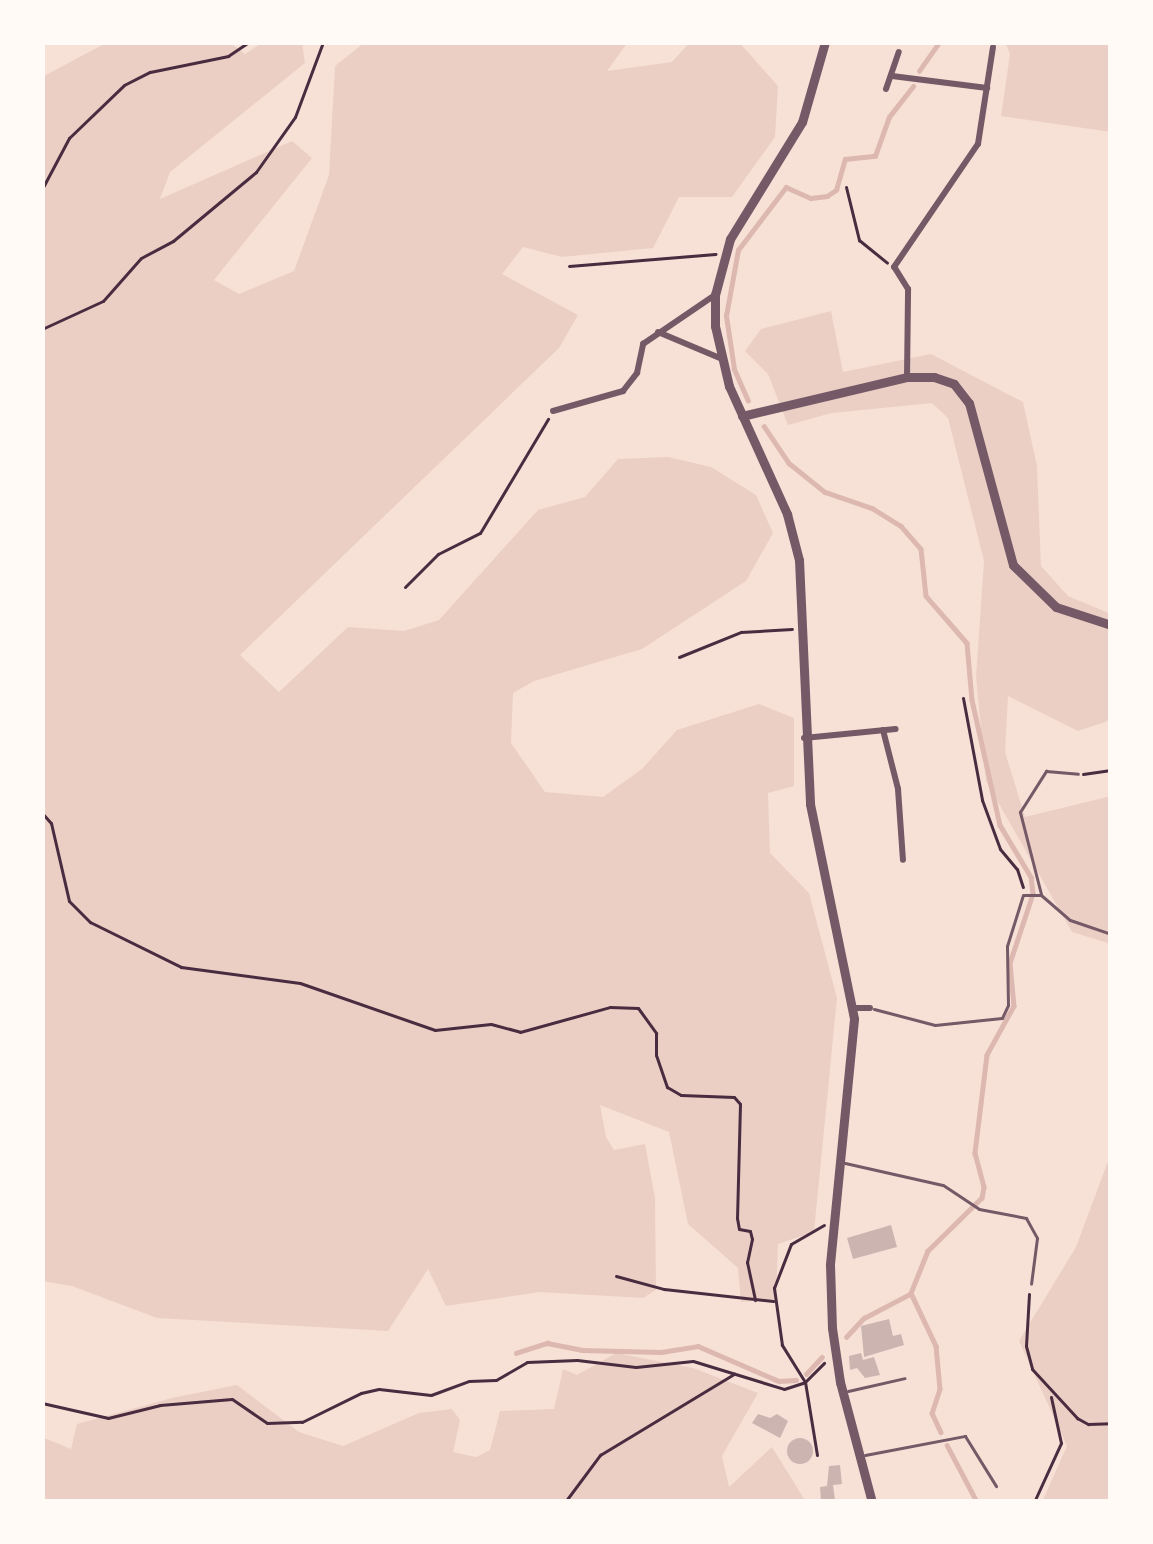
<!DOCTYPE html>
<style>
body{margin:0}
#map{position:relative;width:1153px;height:1544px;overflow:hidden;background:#f7e1d7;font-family:Mulish,sans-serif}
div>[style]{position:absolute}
.green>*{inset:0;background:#ebcfc5}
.stream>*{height:4.5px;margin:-2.25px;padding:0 2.25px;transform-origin:2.25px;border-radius:2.25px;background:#dcb8b0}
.building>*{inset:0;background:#ccb4b1}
.round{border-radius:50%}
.path>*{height:3px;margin:-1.5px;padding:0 1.5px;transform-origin:1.5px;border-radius:1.5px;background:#4a2c40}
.service>*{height:3px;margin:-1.5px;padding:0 1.5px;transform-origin:1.5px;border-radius:1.5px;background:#755966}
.minor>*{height:6px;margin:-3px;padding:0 3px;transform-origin:3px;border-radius:3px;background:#755966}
.tertiary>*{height:9px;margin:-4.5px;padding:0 4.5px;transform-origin:4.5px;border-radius:4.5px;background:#755966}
span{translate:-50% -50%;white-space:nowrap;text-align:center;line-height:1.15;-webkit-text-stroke:10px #fffaf5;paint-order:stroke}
.frame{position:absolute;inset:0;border:45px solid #fffaf5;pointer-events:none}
</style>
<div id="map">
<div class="green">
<div style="clip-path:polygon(108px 42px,229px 42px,245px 54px,263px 42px,302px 42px,305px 63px,170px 172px,160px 199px,292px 141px,312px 158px,214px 280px,239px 294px,294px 271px,329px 175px,335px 66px,365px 42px,628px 42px,607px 71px,672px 62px,690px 42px,739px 42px,778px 86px,775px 137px,732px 197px,679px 197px,653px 248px,562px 257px,523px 247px,502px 274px,578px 315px,559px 348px,240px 655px,279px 692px,348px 627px,404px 631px,439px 620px,538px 510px,585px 497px,618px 459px,668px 457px,711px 467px,756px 495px,773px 533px,746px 581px,642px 649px,534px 681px,513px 693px,511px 743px,545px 792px,603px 797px,642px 769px,677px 730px,759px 704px,794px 718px,794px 786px,768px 793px,770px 853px,809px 893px,837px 998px,814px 1232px,778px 1244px,776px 1299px,741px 1302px,738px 1268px,688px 1224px,669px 1132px,600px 1105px,606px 1137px,614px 1150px,645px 1144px,655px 1198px,656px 1290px,643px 1298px,540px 1292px,446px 1306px,428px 1269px,388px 1331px,157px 1318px,72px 1286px,42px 1281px,42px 77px)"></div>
<div style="clip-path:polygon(1005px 42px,1111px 42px,1111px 132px,1001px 116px,1010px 54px)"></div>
<div style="clip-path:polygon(831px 311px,843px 372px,931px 354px,1023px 402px,1037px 466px,1041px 566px,1068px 596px,1111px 614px,1111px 720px,1078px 731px,1008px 696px,1005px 752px,1025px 817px,1111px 796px,1111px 944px,1072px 932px,986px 781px,976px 677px,984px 561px,948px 418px,932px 403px,832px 413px,788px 425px,768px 374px,745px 351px,761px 329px)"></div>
<div style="clip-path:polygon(1111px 1153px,1111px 1502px,1042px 1502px,1067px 1446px,1019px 1341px,1076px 1247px)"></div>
<div style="clip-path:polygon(616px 1353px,693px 1368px,758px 1393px,722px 1456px,729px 1487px,772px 1447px,806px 1502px,42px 1502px,42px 1437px,71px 1449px,77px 1424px,172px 1398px,237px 1385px,299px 1432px,343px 1446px,419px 1413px,452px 1409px,460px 1420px,453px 1452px,476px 1457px,490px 1450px,500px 1411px,554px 1409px,563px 1369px,577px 1375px)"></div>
</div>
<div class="stream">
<div style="left:919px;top:71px;width:35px;rotate:-55deg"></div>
<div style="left:748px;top:401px;width:35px;rotate:-114deg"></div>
<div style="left:734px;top:369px;width:54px;rotate:-98.6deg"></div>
<div style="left:726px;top:316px;width:67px;rotate:-79.7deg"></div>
<div style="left:738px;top:250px;width:79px;rotate:-52.7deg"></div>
<div style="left:786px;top:187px;width:27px;rotate:24deg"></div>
<div style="left:811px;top:198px;width:16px;rotate:-7deg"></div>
<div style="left:827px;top:196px;width:11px;rotate:-34deg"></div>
<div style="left:836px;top:190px;width:32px;rotate:-74deg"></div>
<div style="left:845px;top:159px;width:30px;rotate:-6deg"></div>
<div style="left:875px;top:156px;width:41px;rotate:-70.3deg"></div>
<div style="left:889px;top:117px;width:39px;rotate:-52deg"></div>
<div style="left:764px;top:426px;width:45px;rotate:56deg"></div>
<div style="left:789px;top:463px;width:46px;rotate:38.9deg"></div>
<div style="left:825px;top:492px;width:50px;rotate:18.8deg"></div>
<div style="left:872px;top:508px;width:34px;rotate:32deg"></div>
<div style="left:901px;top:526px;width:30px;rotate:49deg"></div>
<div style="left:921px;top:549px;width:47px;rotate:83.9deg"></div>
<div style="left:926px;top:596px;width:62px;rotate:48.9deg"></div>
<div style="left:967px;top:643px;width:57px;rotate:85deg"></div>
<div style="left:972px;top:700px;width:128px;rotate:77.4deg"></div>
<div style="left:1000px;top:825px;width:61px;rotate:59.2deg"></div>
<div style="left:1031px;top:877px;width:17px;rotate:83deg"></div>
<div style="left:1033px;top:894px;width:73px;rotate:108.4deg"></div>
<div style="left:1010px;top:963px;width:43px;rotate:84.7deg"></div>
<div style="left:1014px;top:1006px;width:56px;rotate:118.9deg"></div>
<div style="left:987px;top:1055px;width:99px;rotate:97deg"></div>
<div style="left:975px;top:1153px;width:35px;rotate:75deg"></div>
<div style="left:984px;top:1187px;width:11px;rotate:100deg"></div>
<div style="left:982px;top:1198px;width:76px;rotate:135.5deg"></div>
<div style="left:928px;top:1251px;width:45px;rotate:112deg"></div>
<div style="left:911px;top:1293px;width:59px;rotate:64.7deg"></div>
<div style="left:936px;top:1346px;width:43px;rotate:84.7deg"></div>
<div style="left:940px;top:1389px;width:25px;rotate:108deg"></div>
<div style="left:932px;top:1413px;width:21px;rotate:65deg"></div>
<div style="left:846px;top:1337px;width:26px;rotate:-47deg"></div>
<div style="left:864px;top:1318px;width:52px;rotate:-27.6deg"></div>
<div style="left:516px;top:1353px;width:33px;rotate:-18deg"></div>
<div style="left:547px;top:1343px;width:36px;rotate:11deg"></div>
<div style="left:582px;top:1350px;width:79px;rotate:1.5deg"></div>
<div style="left:661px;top:1352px;width:37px;rotate:-9deg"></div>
<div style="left:698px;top:1346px;width:88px;rotate:23.4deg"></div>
<div style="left:779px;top:1381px;width:17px;rotate:-3deg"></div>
<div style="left:806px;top:1374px;width:23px;rotate:-47deg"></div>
<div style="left:947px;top:1445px;width:64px;rotate:62.2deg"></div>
</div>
<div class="building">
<div style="clip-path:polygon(891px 1225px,897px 1247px,853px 1259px,847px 1238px)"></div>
<div style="clip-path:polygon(889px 1319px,893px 1336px,901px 1334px,904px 1345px,864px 1357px,861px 1326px)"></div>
<div style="clip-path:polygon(861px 1353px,863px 1360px,874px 1357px,880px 1375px,865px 1378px,857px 1368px,850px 1370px,849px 1356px)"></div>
<div style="clip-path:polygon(758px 1414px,770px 1418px,777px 1414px,788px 1421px,780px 1438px,752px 1423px)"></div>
<div class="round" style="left:787px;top:1438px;width:26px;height:26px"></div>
<div style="clip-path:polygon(840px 1465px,842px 1484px,833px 1485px,835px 1500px,821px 1501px,820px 1487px,827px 1486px,829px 1466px)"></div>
</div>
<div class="path">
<div style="left:846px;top:187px;width:55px;rotate:76.2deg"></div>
<div style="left:859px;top:240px;width:36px;rotate:39deg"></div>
<div style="left:42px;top:189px;width:58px;rotate:-62.1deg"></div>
<div style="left:69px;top:138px;width:76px;rotate:-43.9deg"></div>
<div style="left:124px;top:85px;width:29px;rotate:-27deg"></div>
<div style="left:150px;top:72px;width:80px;rotate:-11.6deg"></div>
<div style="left:228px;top:56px;width:25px;rotate:-34deg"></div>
<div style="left:569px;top:266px;width:147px;rotate:-4.7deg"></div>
<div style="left:42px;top:329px;width:67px;rotate:-24.7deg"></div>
<div style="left:103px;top:301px;width:57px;rotate:-48.5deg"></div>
<div style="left:141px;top:258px;width:36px;rotate:-28deg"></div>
<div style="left:173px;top:241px;width:108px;rotate:-39.7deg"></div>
<div style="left:256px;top:172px;width:67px;rotate:-54.7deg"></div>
<div style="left:295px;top:117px;width:80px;rotate:-69.5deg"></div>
<div style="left:405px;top:587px;width:47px;rotate:-45deg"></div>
<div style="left:438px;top:554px;width:47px;rotate:-26.6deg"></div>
<div style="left:480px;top:533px;width:133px;rotate:-59.2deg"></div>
<div style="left:679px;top:657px;width:67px;rotate:-22deg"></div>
<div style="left:741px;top:632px;width:51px;rotate:-3.4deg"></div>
<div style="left:963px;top:698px;width:104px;rotate:79.4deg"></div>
<div style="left:982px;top:800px;width:52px;rotate:69.8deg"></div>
<div style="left:1000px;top:849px;width:26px;rotate:50deg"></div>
<div style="left:1017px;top:869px;width:19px;rotate:72deg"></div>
<div style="left:1083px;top:774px;width:28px;rotate:-8deg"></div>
<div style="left:42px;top:813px;width:13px;rotate:48deg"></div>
<div style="left:51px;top:823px;width:80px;rotate:77deg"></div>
<div style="left:69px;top:901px;width:30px;rotate:45deg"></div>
<div style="left:90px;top:922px;width:102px;rotate:26.3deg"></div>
<div style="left:181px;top:967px;width:120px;rotate:7.7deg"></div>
<div style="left:300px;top:983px;width:143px;rotate:19.2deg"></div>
<div style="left:435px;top:1030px;width:56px;rotate:-6.1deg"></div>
<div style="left:491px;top:1024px;width:30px;rotate:15deg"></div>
<div style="left:520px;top:1032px;width:93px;rotate:-15.5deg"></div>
<div style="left:610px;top:1007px;width:28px;rotate:2deg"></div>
<div style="left:638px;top:1008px;width:31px;rotate:54deg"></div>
<div style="left:656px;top:1033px;width:22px;rotate:90deg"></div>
<div style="left:656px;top:1055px;width:34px;rotate:71deg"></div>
<div style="left:667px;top:1087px;width:16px;rotate:30deg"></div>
<div style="left:681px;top:1095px;width:53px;rotate:2.2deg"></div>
<div style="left:734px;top:1097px;width:9px;rotate:49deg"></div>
<div style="left:740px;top:1104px;width:114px;rotate:91.5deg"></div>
<div style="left:737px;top:1218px;width:11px;rotate:80deg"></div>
<div style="left:739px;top:1229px;width:11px;rotate:10deg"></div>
<div style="left:750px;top:1231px;width:8px;rotate:76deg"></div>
<div style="left:752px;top:1239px;width:24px;rotate:102deg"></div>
<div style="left:747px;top:1262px;width:39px;rotate:78deg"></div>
<div style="left:616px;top:1276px;width:50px;rotate:15.2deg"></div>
<div style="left:664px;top:1289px;width:110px;rotate:6.3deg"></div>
<div style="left:1029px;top:1294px;width:52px;rotate:93.3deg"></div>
<div style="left:1026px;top:1346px;width:24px;rotate:75deg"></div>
<div style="left:1032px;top:1369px;width:67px;rotate:47.4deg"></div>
<div style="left:1077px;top:1418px;width:13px;rotate:29deg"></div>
<div style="left:1088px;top:1424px;width:23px;rotate:-2deg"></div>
<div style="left:42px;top:1403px;width:68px;rotate:12.8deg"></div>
<div style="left:108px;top:1418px;width:54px;rotate:-14deg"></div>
<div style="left:160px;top:1405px;width:72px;rotate:-4.8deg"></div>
<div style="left:232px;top:1399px;width:42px;rotate:34.4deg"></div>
<div style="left:267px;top:1423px;width:35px;rotate:-2deg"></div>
<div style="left:302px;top:1422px;width:66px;rotate:-26.2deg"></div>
<div style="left:361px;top:1393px;width:18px;rotate:-13deg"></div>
<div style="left:379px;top:1389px;width:52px;rotate:6.6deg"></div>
<div style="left:431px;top:1395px;width:40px;rotate:-20.2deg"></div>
<div style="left:469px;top:1381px;width:27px;rotate:-2deg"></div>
<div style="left:496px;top:1380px;width:36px;rotate:-30deg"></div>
<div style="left:527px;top:1362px;width:50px;rotate:-2.3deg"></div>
<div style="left:577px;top:1360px;width:59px;rotate:6.8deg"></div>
<div style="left:636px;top:1367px;width:57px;rotate:-6deg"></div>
<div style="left:693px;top:1361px;width:95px;rotate:17.1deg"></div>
<div style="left:784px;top:1389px;width:22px;rotate:-18deg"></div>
<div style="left:805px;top:1382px;width:27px;rotate:-45deg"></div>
<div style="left:817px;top:1455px;width:74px;rotate:-99.3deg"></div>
<div style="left:805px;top:1382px;width:44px;rotate:-121.9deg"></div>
<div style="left:782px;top:1345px;width:58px;rotate:-98deg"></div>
<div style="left:774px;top:1288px;width:47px;rotate:-68.9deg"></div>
<div style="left:791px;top:1244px;width:38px;rotate:-30deg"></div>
<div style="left:565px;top:1502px;width:59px;rotate:-53.3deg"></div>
<div style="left:600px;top:1455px;width:157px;rotate:-31.2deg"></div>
<div style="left:1034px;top:1502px;width:65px;rotate:-65.4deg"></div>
<div style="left:1061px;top:1443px;width:47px;rotate:-102.3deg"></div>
</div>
<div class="service">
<div style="left:1041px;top:894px;width:85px;rotate:-104.4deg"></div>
<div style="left:1020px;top:812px;width:49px;rotate:-57.6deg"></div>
<div style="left:1046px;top:771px;width:32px;rotate:5deg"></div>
<div style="left:874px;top:1009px;width:63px;rotate:14.7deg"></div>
<div style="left:935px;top:1025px;width:67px;rotate:-6deg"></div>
<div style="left:1002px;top:1018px;width:14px;rotate:-65deg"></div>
<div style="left:1008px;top:1005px;width:59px;rotate:-91deg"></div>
<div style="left:1007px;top:946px;width:53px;rotate:-72.6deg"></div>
<div style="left:1023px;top:895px;width:18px"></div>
<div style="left:1041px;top:895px;width:38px;rotate:41deg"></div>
<div style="left:1070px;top:920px;width:43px;rotate:18.9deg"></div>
<div style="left:845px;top:1163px;width:100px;rotate:12.7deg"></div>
<div style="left:943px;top:1185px;width:43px;rotate:33.7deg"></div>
<div style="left:979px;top:1209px;width:48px;rotate:10.8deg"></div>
<div style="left:1026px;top:1218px;width:23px;rotate:61deg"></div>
<div style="left:1037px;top:1238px;width:46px;rotate:97.4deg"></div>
<div style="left:848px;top:1391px;width:58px;rotate:-12.8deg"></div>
<div style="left:865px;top:1455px;width:102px;rotate:-10.8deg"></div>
<div style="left:965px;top:1436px;width:59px;rotate:58.2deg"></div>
</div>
<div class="minor">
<div style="left:892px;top:76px;width:96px;rotate:7.2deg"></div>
<div style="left:886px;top:89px;width:39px;rotate:-71deg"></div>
<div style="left:658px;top:332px;width:67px;rotate:22.8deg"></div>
<div style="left:907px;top:377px;width:88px;rotate:-89.3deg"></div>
<div style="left:908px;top:289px;width:26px;rotate:-122deg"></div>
<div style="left:894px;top:267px;width:149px;rotate:-55.7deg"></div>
<div style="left:978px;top:144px;width:98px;rotate:-81.2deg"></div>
<div style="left:553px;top:411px;width:73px;rotate:-15.9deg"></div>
<div style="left:623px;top:391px;width:23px;rotate:-52deg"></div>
<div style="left:637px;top:373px;width:30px;rotate:-78deg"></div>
<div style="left:643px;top:344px;width:87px;rotate:-34.2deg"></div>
<div style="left:883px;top:730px;width:61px;rotate:75.7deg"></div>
<div style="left:898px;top:789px;width:71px;rotate:86deg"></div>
<div style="left:804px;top:738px;width:92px;rotate:-5.6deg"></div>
<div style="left:853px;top:1008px;width:17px"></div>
</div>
<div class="tertiary">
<div style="left:825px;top:42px;width:83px;rotate:106deg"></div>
<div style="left:802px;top:122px;width:137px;rotate:121.6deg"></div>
<div style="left:730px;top:239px;width:58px;rotate:105deg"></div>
<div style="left:715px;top:295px;width:31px;rotate:90deg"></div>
<div style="left:715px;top:326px;width:62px;rotate:76.9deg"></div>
<div style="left:729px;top:386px;width:141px;rotate:65.6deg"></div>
<div style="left:787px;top:514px;width:48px;rotate:75.4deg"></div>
<div style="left:799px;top:560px;width:244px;rotate:87.4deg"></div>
<div style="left:810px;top:804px;width:219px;rotate:78.4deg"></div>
<div style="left:854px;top:1019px;width:247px;rotate:95.6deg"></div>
<div style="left:830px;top:1265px;width:63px;rotate:88.2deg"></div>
<div style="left:832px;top:1328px;width:55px;rotate:81.6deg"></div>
<div style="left:840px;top:1382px;width:124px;rotate:75.1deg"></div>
<div style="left:742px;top:416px;width:170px;rotate:-13.3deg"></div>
<div style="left:907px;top:377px;width:27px"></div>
<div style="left:934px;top:377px;width:21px;rotate:19deg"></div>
<div style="left:954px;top:384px;width:24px;rotate:52deg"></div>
<div style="left:969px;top:403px;width:168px;rotate:74.8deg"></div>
<div style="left:1013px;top:565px;width:60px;rotate:44.3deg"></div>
<div style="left:1056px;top:607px;width:58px;rotate:18.1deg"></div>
</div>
<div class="frame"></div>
</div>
